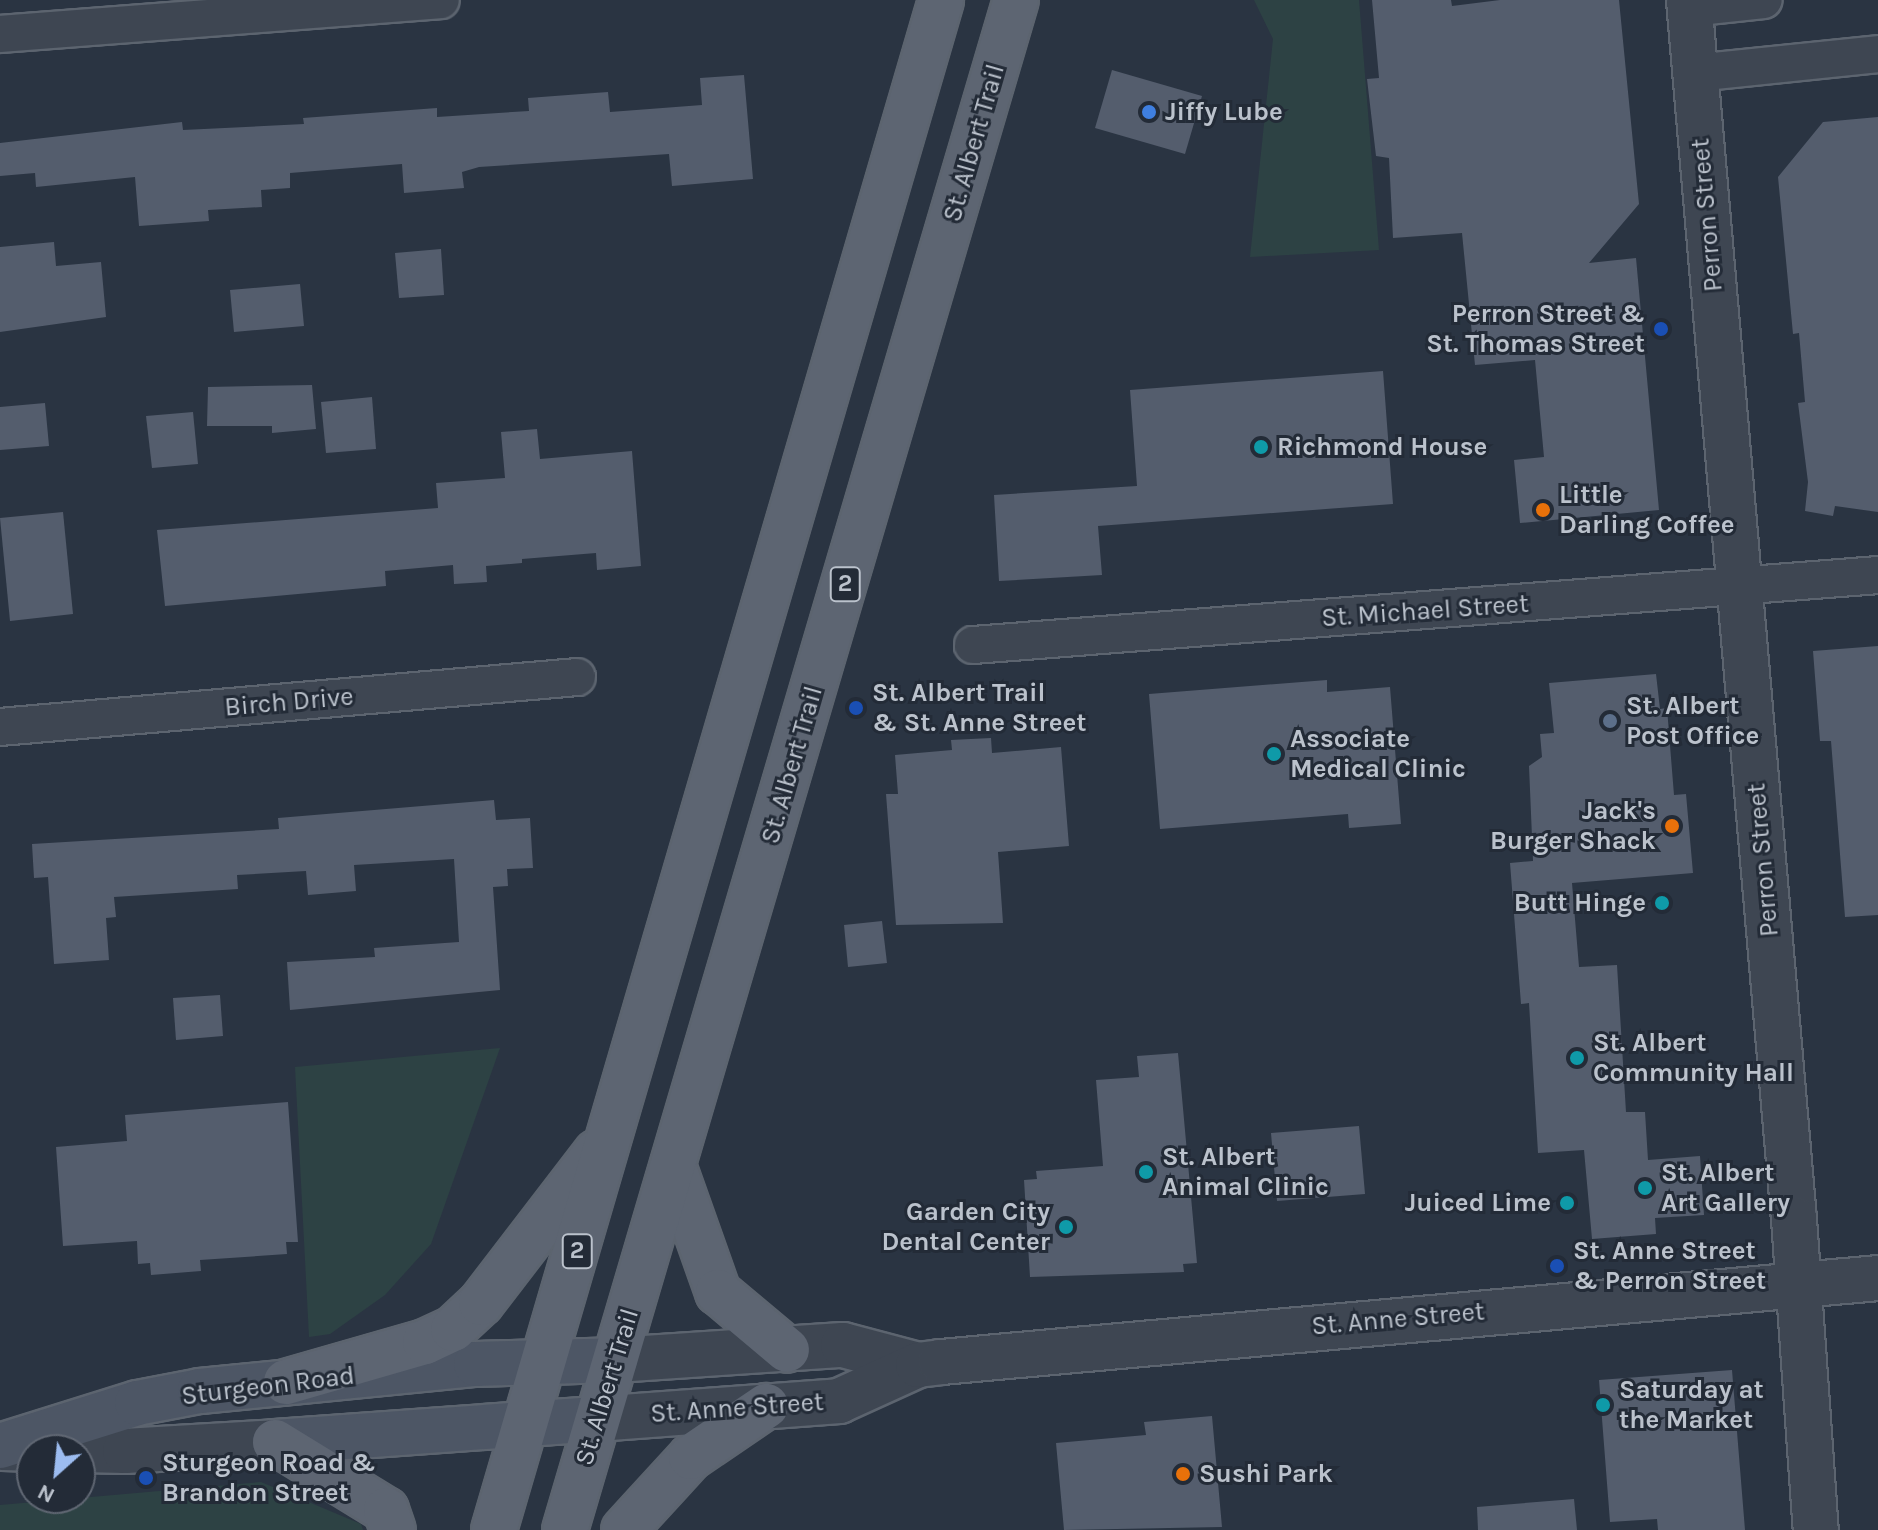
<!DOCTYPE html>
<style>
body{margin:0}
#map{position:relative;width:1878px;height:1530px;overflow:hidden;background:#2a3442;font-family:Karla,sans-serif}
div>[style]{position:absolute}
.green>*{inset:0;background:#2d4244}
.building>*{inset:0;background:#545d6d}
.roads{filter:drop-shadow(2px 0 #5c646f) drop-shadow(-2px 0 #5c646f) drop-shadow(0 2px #5c646f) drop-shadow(0 -2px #5c646f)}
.minor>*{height:36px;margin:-18px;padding:0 18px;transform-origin:18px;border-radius:18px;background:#3e4652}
.tertiary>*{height:44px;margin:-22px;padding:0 22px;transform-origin:22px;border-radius:22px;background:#3e4652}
.secondary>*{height:44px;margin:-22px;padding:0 22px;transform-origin:22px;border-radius:22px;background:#4d5665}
.primary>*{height:44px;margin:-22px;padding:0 22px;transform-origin:22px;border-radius:22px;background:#5d6572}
.dots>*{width:22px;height:22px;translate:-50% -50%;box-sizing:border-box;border:4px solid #232b37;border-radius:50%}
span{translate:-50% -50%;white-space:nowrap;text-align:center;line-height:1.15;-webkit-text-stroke:6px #232b37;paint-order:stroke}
.shield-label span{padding:2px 6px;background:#232b37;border:2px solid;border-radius:6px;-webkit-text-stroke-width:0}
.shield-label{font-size:24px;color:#bbc2cc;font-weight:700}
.poi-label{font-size:26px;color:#bbc2cc;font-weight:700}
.left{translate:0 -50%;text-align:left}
.right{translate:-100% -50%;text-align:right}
.street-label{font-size:26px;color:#bbc2cc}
.north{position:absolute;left:16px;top:1434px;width:80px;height:80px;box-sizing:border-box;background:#232b37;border:2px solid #606773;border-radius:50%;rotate:207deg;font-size:22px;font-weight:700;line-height:32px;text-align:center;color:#bbc2cc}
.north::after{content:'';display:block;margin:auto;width:28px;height:36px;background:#9cbcf0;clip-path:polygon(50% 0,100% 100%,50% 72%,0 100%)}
</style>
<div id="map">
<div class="green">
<div style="clip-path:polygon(1254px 0,1359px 0,1379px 250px,1250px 257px,1273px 39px)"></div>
<div style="clip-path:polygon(500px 1048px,431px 1244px,385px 1295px,330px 1334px,309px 1337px,295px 1067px)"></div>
<div style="clip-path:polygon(261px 1482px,361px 1524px,363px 1530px,0 1530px,0 1505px)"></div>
</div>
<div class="building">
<div style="clip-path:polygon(1372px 0,1451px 0,1452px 6px,1500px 0,1619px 0,1639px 204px,1589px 263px,1636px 258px,1659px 510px,1520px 523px,1514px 460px,1544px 457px,1535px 360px,1475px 365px,1462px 233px,1393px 238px,1389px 158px,1376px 156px,1367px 79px,1379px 78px)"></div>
<div style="clip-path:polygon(1112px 70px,1202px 96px,1185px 154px,1095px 128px)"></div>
<div style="clip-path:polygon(744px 75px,753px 179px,672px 186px,669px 154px,479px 167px,462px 172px,464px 188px,404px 193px,402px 164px,290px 173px,290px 188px,261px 190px,262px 207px,208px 210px,209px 221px,139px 226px,135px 177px,36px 187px,35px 173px,0 176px,0 143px,182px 122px,183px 130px,304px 124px,303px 118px,437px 108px,437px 117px,529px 111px,528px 98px,608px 92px,610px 112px,702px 105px,700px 78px)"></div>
<div style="clip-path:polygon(1878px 117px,1878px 512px,1835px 506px,1833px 516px,1805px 511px,1808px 482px,1798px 403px,1805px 402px,1799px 333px,1793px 334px,1778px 177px,1823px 122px)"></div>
<div style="clip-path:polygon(54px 242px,56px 266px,101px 262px,106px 317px,0 332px,0 247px)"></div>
<div style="clip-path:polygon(441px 249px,444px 295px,399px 298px,395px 253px)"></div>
<div style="clip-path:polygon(300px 284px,304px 326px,234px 332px,230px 290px)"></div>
<div style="clip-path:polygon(1383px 371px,1393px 504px,1098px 526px,1102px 575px,999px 581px,994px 495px,1137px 486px,1130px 390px)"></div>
<div style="clip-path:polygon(312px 385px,316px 429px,272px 433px,272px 426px,207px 426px,208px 387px)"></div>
<div style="clip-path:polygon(372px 397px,376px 449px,326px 453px,321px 402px)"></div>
<div style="clip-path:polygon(45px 403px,49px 446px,0 450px,0 407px)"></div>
<div style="clip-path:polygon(193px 412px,198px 464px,152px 468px,146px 416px)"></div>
<div style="clip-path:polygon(537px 429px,540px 459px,632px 451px,641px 566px,597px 570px,596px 553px,522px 559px,522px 563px,486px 566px,487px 582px,454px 584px,453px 565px,385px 571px,386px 586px,165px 606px,157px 530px,438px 508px,436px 483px,505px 478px,501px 432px)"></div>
<div style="clip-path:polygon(63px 512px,73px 614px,10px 621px,0 518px)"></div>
<div style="clip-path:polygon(1878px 646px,1878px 915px,1845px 917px,1831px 741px,1820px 741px,1813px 651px)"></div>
<div style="clip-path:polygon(1656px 674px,1660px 709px,1667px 708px,1674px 795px,1686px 794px,1693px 873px,1572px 883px,1579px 967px,1617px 965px,1626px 1112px,1645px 1112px,1648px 1160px,1700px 1156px,1704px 1215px,1655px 1218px,1656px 1234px,1592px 1239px,1584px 1150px,1538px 1153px,1529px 1003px,1521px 1004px,1510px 863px,1533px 861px,1529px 766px,1542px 757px,1540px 734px,1554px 733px,1549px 683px)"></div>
<div style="clip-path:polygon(1327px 680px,1327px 692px,1390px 687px,1401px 824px,1349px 828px,1348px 814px,1160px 829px,1149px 694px)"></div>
<div style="clip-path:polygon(991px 738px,992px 753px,1061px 747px,1069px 846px,998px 852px,1003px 923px,896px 925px,886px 794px,898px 794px,895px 755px,952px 750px,951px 740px)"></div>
<div style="clip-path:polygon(494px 800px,496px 820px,530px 818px,533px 868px,507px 869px,508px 886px,493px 887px,500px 990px,290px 1010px,287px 962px,375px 957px,374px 948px,459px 942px,454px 859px,354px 865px,356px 891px,308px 895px,306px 871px,237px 875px,238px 889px,114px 897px,116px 917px,106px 918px,109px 960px,54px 964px,48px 877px,34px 878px,32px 844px,279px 829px,278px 818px)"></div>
<div style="clip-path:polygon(882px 921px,887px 963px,848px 967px,844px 925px)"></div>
<div style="clip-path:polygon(220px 995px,223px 1036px,176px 1040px,173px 998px)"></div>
<div style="clip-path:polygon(1178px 1053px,1197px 1263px,1183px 1264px,1184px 1272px,1030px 1277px,1024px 1180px,1037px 1179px,1036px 1171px,1103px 1166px,1096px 1080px,1139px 1077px,1137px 1056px)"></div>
<div style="clip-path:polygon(288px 1102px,298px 1242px,286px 1242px,287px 1254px,200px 1260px,201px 1271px,151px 1275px,150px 1263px,138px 1264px,137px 1241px,63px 1246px,56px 1147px,127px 1141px,125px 1115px)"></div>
<div style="clip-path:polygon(1359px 1126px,1365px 1194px,1277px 1201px,1271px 1133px)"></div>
<div style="clip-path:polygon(1732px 1370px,1745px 1530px,1658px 1530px,1657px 1519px,1610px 1522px,1599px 1380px)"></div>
<div style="clip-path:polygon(1212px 1416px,1222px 1527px,1064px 1530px,1056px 1443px,1146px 1435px,1144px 1422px)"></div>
<div style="clip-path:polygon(1574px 1499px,1577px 1530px,1478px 1530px,1477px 1507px)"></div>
</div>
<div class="roads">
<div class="minor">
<div style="left:1689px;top:8px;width:75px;rotate:-6.1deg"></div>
<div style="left:0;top:34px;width:442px;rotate:-4.4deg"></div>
<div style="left:1695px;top:73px;width:184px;rotate:-5.9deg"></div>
<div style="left:973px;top:645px;width:908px;rotate:-4.42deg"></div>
<div style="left:0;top:727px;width:579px;rotate:-4.95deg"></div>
</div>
<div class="tertiary">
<div style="left:1689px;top:0;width:1224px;rotate:85.08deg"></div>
<div style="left:1794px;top:1219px;width:312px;rotate:86deg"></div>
<div style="left:615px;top:1360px;width:228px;rotate:-3.8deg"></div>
<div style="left:843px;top:1345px;width:78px;rotate:14.9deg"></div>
<div style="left:596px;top:1419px;width:244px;rotate:-4.2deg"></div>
<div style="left:839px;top:1401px;width:87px;rotate:-24.5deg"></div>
<div style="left:918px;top:1365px;width:23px;rotate:-7deg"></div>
<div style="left:941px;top:1362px;width:941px;rotate:-5.12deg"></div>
<div style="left:2px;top:1448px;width:123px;rotate:1.4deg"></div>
<div style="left:125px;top:1451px;width:150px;rotate:-3.4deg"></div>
</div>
<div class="secondary">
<div style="left:275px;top:1442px;width:322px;rotate:-4.1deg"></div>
<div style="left:0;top:1446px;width:144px;rotate:-17.4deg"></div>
<div style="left:137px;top:1403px;width:64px;rotate:-10.8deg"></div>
<div style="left:200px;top:1391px;width:277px;rotate:-5.6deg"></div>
<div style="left:476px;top:1364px;width:139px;rotate:-1.6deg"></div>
</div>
<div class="primary">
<div style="left:674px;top:1168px;width:132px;rotate:70.5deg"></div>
<div style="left:718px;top:1292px;width:90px;rotate:40deg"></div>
<div style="left:286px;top:1382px;width:145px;rotate:-16.1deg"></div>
<div style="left:425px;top:1342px;width:31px;rotate:-25deg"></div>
<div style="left:453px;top:1329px;width:38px;rotate:-43deg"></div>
<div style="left:481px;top:1303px;width:190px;rotate:-52.5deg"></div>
<div style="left:275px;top:1442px;width:130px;rotate:31.5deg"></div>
<div style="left:386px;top:1510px;width:21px;rotate:71deg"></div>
<div style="left:494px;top:1530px;width:1594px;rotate:-73.71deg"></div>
<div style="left:565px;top:1530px;width:1595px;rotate:-73.58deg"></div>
<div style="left:624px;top:1530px;width:99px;rotate:-47.5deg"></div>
<div style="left:691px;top:1457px;width:91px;rotate:-34.2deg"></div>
</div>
</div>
<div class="dots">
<div style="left:1149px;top:112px;background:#3f7fe0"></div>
<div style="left:1661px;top:329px;background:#1a4fb4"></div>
<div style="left:1261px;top:447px;background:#0f9aa8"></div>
<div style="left:1543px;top:510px;background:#e8710a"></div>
<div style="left:856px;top:708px;background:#1a4fb4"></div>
<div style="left:1610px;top:721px;background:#5c6f8a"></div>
<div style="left:1274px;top:754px;background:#0f9aa8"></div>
<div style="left:1672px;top:826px;background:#e8710a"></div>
<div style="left:1662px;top:903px;background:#0f9aa8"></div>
<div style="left:1577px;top:1058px;background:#0f9aa8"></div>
<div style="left:1146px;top:1172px;background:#0f9aa8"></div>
<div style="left:1645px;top:1188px;background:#0f9aa8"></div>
<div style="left:1567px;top:1203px;background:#0f9aa8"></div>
<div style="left:1066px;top:1227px;background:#0f9aa8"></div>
<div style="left:1557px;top:1266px;background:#1a4fb4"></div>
<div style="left:1603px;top:1405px;background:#0f9aa8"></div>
<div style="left:1183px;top:1474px;background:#e8710a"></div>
<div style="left:146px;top:1478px;background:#1a4fb4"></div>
</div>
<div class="shield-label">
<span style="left:845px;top:584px">2</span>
<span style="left:577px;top:1251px">2</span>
</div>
<div class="poi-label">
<span class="left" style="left:1165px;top:112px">Jiffy Lube</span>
<span class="right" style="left:1645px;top:329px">Perron Street &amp;<br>St. Thomas Street</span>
<span class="left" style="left:1277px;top:447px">Richmond House</span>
<span class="left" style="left:1559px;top:510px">Little<br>Darling Coffee</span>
<span class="left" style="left:872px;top:708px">St. Albert Trail<br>&amp; St. Anne Street</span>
<span class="left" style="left:1626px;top:721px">St. Albert<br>Post Office</span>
<span class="left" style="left:1290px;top:754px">Associate<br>Medical Clinic</span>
<span class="right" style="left:1656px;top:826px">Jack's<br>Burger Shack</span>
<span class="right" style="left:1646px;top:903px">Butt Hinge</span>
<span class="left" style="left:1593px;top:1058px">St. Albert<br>Community Hall</span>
<span class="left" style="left:1162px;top:1172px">St. Albert<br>Animal Clinic</span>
<span class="left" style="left:1661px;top:1188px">St. Albert<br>Art Gallery</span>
<span class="right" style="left:1551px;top:1203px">Juiced Lime</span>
<span class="right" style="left:1050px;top:1227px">Garden City<br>Dental Center</span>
<span class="left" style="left:1573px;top:1266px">St. Anne Street<br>&amp; Perron Street</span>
<span class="left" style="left:1619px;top:1405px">Saturday at<br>the Market</span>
<span class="left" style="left:162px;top:1478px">Sturgeon Road &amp;<br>Brandon Street</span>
<span class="left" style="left:1199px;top:1474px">Sushi Park</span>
</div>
<div class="street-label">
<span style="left:974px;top:143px;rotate:-74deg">St. Albert Trail</span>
<span style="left:1707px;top:215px;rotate:-95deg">Perron Street</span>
<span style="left:1425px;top:611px;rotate:-4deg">St. Michael Street</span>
<span style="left:289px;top:702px;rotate:-5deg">Birch Drive</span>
<span style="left:792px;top:765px;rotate:-74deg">St. Albert Trail</span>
<span style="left:1763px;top:860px;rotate:-95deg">Perron Street</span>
<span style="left:1398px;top:1319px;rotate:-5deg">St. Anne Street</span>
<span style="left:268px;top:1386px;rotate:-7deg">Sturgeon Road</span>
<span style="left:607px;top:1387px;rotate:-73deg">St. Albert Trail</span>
<span style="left:737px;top:1408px;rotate:-4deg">St. Anne Street</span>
</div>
<div class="north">N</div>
</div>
